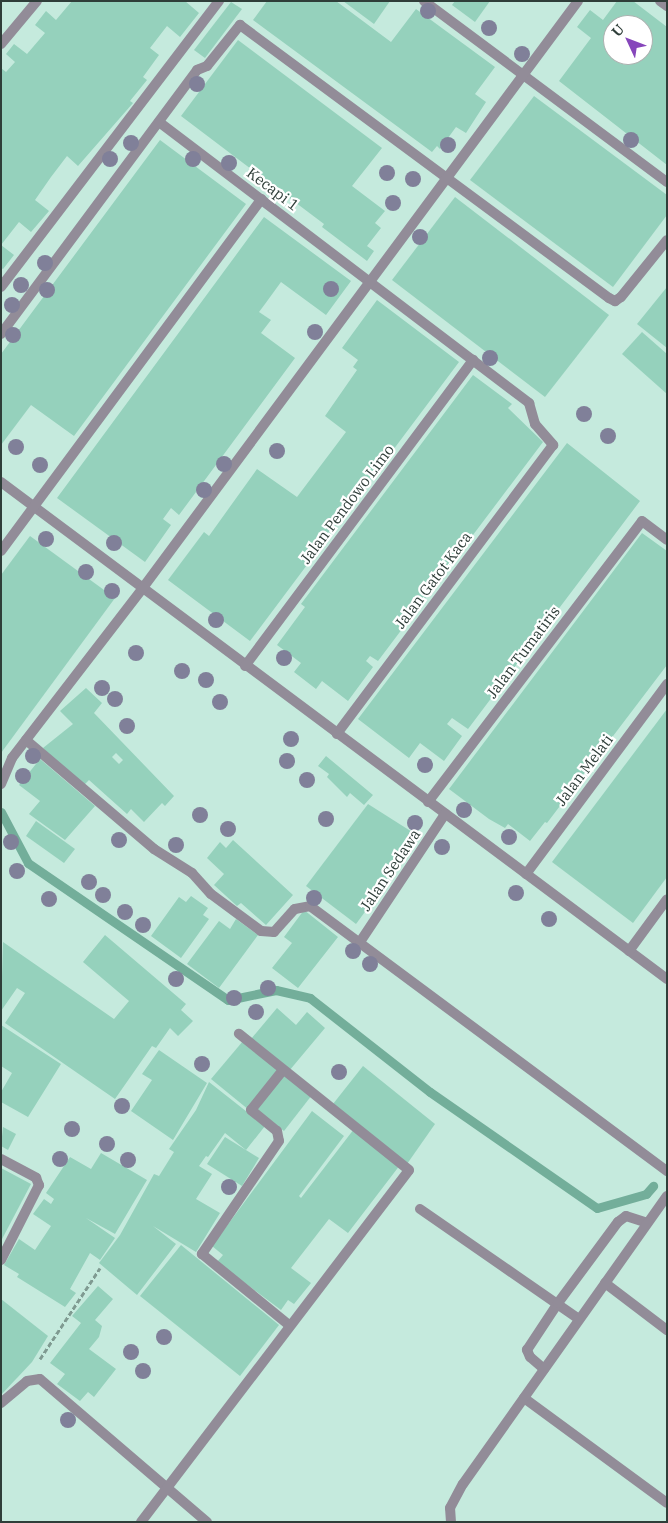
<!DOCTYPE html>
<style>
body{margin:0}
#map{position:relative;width:668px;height:1523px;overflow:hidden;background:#c5eadd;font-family:"IBM Plex Serif",serif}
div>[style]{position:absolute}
.stream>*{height:9px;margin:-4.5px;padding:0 4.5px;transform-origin:4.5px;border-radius:4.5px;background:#73ae9a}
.building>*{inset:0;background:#95d1bc}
.path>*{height:3px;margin-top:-1.5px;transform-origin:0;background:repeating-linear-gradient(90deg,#7f9a91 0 5px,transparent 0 7.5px)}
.minor>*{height:10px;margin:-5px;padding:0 5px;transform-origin:5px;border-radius:5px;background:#928c98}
.trees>*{width:16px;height:16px;margin:-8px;border-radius:50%;background:#808099}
span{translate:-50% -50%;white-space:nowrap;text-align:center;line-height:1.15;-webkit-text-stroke:4.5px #fff;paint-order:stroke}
.street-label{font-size:15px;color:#2f3e39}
.frame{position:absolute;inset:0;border:2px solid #2f3e39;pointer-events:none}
.north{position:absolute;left:603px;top:15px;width:50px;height:50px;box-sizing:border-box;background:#fff;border:1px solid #acb2b0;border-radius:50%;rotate:313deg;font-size:14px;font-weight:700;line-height:20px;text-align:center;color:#2f3e39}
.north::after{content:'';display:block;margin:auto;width:18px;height:22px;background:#8646bb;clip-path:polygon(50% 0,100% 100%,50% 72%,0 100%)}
</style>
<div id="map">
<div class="stream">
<div style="left:1px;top:812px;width:58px;rotate:62.1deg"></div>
<div style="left:28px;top:863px;width:242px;rotate:34.4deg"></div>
<div style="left:228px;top:1000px;width:49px;rotate:-11.8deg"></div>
<div style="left:276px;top:990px;width:35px;rotate:13deg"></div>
<div style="left:310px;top:998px;width:152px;rotate:38.1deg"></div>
<div style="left:430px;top:1092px;width:203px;rotate:34.8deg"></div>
<div style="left:597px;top:1208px;width:51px;rotate:-15.9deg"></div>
<div style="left:646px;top:1194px;width:11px;rotate:-49deg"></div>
</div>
<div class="building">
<div style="clip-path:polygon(72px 1px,185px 1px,199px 13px,180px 37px,167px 26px,150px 48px,159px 55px,143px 77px,147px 80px,130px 101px,133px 103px,78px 166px,67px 156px,51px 177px,35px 200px,49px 211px,31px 232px,19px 222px,1px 245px,1px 68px,6px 72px,15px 62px,6px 54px,14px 44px,27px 54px,45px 33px,35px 25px,46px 11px,56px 20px)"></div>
<div style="clip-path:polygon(267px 1px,336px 1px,391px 42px,416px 9px,495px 67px,475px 94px,486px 102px,466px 133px,456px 127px,440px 149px,437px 146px,432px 152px,253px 20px)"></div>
<div style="clip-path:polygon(343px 1px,390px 1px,374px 24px)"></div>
<div style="clip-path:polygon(455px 1px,490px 1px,475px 22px,452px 5px)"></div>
<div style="clip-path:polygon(evenodd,617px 1px,633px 1px,667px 27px,667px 165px,559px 81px,591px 38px,577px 27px,590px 10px,603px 20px,617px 1px,613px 25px,643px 25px,643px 55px,613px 55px,613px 25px)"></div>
<div style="clip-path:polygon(231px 2px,242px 9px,205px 58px,194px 50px)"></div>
<div style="clip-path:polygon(238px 40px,382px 148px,352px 186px,385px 211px,375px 223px,381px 228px,367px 246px,374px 251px,367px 261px,322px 227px,324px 224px,181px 116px)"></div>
<div style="clip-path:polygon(534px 96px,667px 195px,667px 215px,613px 287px,470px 180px)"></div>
<div style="clip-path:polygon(160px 140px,246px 204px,74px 436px,31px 405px,1px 445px,1px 354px)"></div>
<div style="clip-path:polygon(455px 197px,609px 315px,545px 397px,392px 280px)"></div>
<div style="clip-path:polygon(264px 217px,351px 281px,326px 315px,281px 282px,265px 304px,259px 312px,271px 320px,261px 333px,295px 358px,179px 515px,171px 508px,163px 519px,171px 525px,145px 562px,57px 498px)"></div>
<div style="clip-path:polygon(1px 245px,14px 255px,3px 269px,1px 268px)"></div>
<div style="clip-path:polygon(667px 287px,667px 348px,637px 324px)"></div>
<div style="clip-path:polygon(377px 300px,459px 362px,250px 641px,168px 580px,204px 532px,209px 536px,257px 469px,297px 497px,346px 432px,325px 416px,357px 370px,353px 367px,358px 360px,342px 348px)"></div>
<div style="clip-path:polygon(642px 332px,667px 354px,667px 394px,622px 354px)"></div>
<div style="clip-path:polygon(473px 375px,512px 404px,508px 408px,543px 442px,378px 661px,370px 656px,366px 661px,373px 667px,348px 701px,322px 681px,316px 689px,294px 672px,301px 663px,277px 645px,305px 607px,301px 604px)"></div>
<div style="clip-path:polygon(567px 443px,640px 501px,468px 729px,452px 718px,447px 724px,462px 736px,444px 761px,420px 743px,409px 758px,358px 719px)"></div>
<div style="clip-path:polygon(642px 533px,667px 551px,667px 665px,547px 823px,545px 822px,530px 841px,508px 824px,505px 828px,489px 819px,449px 789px)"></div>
<div style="clip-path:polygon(30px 536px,115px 598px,1px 753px,1px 575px)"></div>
<div style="clip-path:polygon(evenodd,86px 688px,102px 703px,94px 713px,174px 796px,165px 806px,162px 803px,144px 822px,131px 809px,127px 814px,89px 780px,82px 787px,43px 748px,73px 724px,60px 711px,86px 688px,116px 753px,123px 760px,119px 764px,112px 757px,116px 753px)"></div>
<div style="clip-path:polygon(667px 709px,667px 877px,633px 923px,552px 862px)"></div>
<div style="clip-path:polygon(326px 756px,373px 795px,364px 805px,350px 793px,347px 797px,327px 777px,329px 774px,318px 766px)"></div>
<div style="clip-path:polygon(40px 759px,95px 806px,65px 840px,29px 814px,40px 801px,19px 785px)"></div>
<div style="clip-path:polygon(368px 804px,420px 837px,356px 924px,306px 886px)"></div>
<div style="clip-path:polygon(36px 821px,75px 849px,64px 863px,26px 836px)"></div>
<div style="clip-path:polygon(233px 840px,293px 895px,266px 925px,241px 903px,237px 906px,214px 885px,224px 874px,207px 858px,220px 842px,226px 848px)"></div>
<div style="clip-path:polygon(191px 896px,208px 908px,203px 915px,209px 919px,181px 958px,151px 936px,179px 897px,186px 902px)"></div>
<div style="clip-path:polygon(304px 910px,338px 937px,298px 988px,272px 968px,292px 943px,284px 937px)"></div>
<div style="clip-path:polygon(236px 919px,258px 935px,219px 988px,187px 964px,219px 921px,230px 929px)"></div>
<div style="clip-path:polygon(105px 935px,186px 1004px,181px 1010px,193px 1021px,178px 1036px,170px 1028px,156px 1048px,152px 1046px,115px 1099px,5px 1023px,25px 993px,17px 988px,1px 1011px,3px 942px,114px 1019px,129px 1001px,83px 962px)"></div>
<div style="clip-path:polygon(277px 1008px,296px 1025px,307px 1012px,325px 1028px,289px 1071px,251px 1039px)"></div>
<div style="clip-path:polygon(1px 1025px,61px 1064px,28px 1117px,1px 1102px,1px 1092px,12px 1073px,1px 1066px)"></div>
<div style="clip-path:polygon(243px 1041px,281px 1071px,249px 1110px,211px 1079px)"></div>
<div style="clip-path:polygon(159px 1050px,207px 1083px,173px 1140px,131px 1111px,152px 1080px,142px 1074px)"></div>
<div style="clip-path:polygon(363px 1066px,435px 1124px,407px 1164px,333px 1104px)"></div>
<div style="clip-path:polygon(282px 1073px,312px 1095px,284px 1131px,255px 1108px)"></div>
<div style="clip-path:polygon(209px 1082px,265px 1126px,246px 1150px,225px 1133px,208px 1157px,206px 1156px,199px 1166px,212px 1174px,196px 1199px,220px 1213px,196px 1252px,153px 1226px,176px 1244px,137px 1295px,99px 1263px,120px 1235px,154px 1174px,159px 1176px,174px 1152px,169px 1149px,196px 1110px)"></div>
<div style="clip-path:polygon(312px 1111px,344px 1136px,299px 1196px,301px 1198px,354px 1129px,400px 1165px,348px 1233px,329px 1219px,291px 1268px,311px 1283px,294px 1304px,288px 1300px,281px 1310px,217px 1262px,223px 1255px,212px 1246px)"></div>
<div style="clip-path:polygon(3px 1127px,16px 1134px,8px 1150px,1px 1146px)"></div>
<div style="clip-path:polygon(225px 1137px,259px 1158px,242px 1186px,207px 1164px)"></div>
<div style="clip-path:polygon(101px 1153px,147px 1180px,115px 1234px,86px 1218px,115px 1238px,100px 1260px,90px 1253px,70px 1289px,76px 1293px,65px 1307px,17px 1277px,19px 1274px,4px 1265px,19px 1239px,35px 1250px,51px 1226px,33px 1214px,44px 1199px,51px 1204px,54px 1199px,46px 1193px,70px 1157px,91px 1169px)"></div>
<div style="clip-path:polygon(1px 1168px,31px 1184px,1px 1241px)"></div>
<div style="clip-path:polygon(181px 1245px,279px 1325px,240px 1376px,140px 1296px)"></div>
<div style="clip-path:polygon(98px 1286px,113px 1299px,95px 1320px,102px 1326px,99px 1337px,89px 1349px,116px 1369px,94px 1397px,88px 1392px,80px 1401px,57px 1384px,65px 1374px,50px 1363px,81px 1323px,72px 1316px)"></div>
<div style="clip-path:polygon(1px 1299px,48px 1336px,32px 1362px,1px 1395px)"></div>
</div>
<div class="path">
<div style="left:40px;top:1359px;width:109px;rotate:-56.6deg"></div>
</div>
<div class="minor">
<div style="left:424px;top:1px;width:303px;rotate:36.7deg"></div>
<div style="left:660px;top:1px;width:9px;rotate:36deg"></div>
<div style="left:1px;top:44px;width:56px;rotate:-50.1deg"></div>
<div style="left:159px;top:122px;width:465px;rotate:37.2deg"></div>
<div style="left:529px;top:403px;width:22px;rotate:74deg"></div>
<div style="left:535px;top:424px;width:28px;rotate:49deg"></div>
<div style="left:553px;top:445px;width:361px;rotate:126.8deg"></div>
<div style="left:1px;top:287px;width:360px;rotate:-52.7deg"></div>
<div style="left:1px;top:334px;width:329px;rotate:-53.4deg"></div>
<div style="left:197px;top:70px;width:11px;rotate:-22deg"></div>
<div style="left:207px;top:66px;width:53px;rotate:-51.2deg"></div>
<div style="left:240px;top:25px;width:459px;rotate:36.5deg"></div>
<div style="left:609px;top:298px;width:7px;rotate:27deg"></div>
<div style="left:615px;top:301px;width:7px;rotate:-34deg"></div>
<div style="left:621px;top:297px;width:73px;rotate:-51.1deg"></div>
<div style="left:1px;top:482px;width:831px;rotate:36.73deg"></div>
<div style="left:1px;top:551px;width:438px;rotate:-53.5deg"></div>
<div style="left:245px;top:666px;width:382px;rotate:-53.3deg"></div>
<div style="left:26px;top:740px;width:168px;rotate:40.4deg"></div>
<div style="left:154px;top:849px;width:45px;rotate:32.3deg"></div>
<div style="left:192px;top:873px;width:28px;rotate:48deg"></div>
<div style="left:211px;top:894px;width:62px;rotate:36.5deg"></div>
<div style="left:261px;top:931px;width:13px;rotate:4deg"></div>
<div style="left:274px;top:932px;width:31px;rotate:-48deg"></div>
<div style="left:295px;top:909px;width:15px;rotate:-11deg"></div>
<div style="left:310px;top:906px;width:445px;rotate:36.6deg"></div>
<div style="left:1px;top:784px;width:28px;rotate:-67deg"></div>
<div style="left:12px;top:758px;width:213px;rotate:-52.4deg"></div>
<div style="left:142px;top:589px;width:732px;rotate:-53.44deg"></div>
<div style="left:428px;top:802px;width:353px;rotate:-52.7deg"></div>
<div style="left:642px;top:521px;width:31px;rotate:37deg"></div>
<div style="left:526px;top:874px;width:237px;rotate:-53.4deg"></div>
<div style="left:360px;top:942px;width:154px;rotate:-56.4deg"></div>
<div style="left:629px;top:951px;width:64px;rotate:-53.8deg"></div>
<div style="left:283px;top:1070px;width:51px;rotate:128.7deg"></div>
<div style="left:251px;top:1110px;width:33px;rotate:39deg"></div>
<div style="left:277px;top:1131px;width:10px;rotate:79deg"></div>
<div style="left:279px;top:1141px;width:137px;rotate:124.3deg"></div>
<div style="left:202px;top:1254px;width:112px;rotate:39.2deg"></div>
<div style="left:1px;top:1159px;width:40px;rotate:28deg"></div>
<div style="left:36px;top:1178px;width:8px;rotate:67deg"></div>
<div style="left:39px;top:1185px;width:84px;rotate:116.9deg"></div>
<div style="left:420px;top:1209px;width:193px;rotate:34.7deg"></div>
<div style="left:605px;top:1283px;width:78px;rotate:37.2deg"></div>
<div style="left:544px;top:1369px;width:18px;rotate:-139deg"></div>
<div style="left:530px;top:1357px;width:8px;rotate:-113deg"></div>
<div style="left:527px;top:1350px;width:56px;rotate:-56.6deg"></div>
<div style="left:558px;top:1303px;width:101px;rotate:-53.5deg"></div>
<div style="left:618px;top:1222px;width:10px;rotate:-37deg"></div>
<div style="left:626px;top:1216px;width:22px;rotate:18deg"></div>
<div style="left:524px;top:1398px;width:177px;rotate:36.3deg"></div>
<div style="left:1px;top:1403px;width:34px;rotate:-40deg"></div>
<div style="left:27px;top:1381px;width:13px;rotate:-9deg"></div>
<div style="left:40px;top:1379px;width:220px;rotate:40.6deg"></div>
<div style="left:141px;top:1522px;width:442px;rotate:-52.7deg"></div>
<div style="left:409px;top:1170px;width:218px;rotate:-141.3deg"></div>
<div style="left:451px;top:1522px;width:14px;rotate:-94deg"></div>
<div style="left:450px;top:1508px;width:27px;rotate:-62deg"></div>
<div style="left:463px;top:1484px;width:353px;rotate:-54.7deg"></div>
</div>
<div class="trees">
<div style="left:428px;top:11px"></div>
<div style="left:489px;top:28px"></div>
<div style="left:522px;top:54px"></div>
<div style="left:197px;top:84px"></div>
<div style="left:631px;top:140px"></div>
<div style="left:131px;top:143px"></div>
<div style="left:448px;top:145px"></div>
<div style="left:110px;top:159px"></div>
<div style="left:193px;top:159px"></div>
<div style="left:229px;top:163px"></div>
<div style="left:387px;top:173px"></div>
<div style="left:413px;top:179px"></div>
<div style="left:393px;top:203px"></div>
<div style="left:420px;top:237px"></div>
<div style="left:45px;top:263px"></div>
<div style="left:21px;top:285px"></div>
<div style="left:331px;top:289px"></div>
<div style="left:47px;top:290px"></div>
<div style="left:12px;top:305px"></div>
<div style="left:315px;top:332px"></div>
<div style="left:13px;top:335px"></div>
<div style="left:490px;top:358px"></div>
<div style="left:584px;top:414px"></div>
<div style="left:608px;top:436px"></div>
<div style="left:16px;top:447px"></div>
<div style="left:277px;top:451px"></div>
<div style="left:224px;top:464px"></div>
<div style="left:40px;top:465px"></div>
<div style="left:204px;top:490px"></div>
<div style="left:46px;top:539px"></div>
<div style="left:114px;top:543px"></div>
<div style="left:86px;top:572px"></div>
<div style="left:112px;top:591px"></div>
<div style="left:216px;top:620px"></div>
<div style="left:136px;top:653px"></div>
<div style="left:284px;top:658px"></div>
<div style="left:182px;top:671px"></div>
<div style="left:206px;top:680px"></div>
<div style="left:102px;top:688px"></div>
<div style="left:115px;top:699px"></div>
<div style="left:220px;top:702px"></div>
<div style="left:127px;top:726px"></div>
<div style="left:291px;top:739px"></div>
<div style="left:33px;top:756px"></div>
<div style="left:287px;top:761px"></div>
<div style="left:425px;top:765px"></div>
<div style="left:23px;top:776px"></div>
<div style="left:307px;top:780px"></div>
<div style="left:464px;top:810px"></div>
<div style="left:200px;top:815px"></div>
<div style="left:326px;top:819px"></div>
<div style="left:415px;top:823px"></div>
<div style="left:228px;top:829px"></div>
<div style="left:509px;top:837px"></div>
<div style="left:119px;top:840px"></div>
<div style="left:11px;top:842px"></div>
<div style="left:176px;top:845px"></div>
<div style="left:442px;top:847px"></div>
<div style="left:17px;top:871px"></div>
<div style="left:89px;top:882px"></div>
<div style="left:516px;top:893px"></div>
<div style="left:103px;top:895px"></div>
<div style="left:314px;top:898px"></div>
<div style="left:49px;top:899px"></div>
<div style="left:125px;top:912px"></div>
<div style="left:549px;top:919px"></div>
<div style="left:143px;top:925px"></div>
<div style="left:353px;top:951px"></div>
<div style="left:370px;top:964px"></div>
<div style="left:176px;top:979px"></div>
<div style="left:268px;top:988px"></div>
<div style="left:234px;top:998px"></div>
<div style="left:256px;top:1012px"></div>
<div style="left:202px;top:1064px"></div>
<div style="left:339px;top:1072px"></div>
<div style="left:122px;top:1106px"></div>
<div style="left:72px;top:1129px"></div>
<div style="left:107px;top:1144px"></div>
<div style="left:60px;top:1159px"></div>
<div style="left:128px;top:1160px"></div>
<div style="left:229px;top:1187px"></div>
<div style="left:164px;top:1337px"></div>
<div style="left:131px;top:1352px"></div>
<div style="left:143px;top:1371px"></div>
<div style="left:68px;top:1420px"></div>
</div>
<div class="street-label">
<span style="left:273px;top:189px;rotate:37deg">Kecapi 1</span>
<span style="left:347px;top:504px;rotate:-53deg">Jalan Pendowo Limo</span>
<span style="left:433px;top:580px;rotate:-53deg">Jalan Gatot Kaca</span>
<span style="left:523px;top:652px;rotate:-53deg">Jalan Tumatiris</span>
<span style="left:584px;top:770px;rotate:-53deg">Jalan Melati</span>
<span style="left:390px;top:870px;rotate:-56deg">Jalan Sedawa</span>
</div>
<div class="frame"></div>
<div class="north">U</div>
</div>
